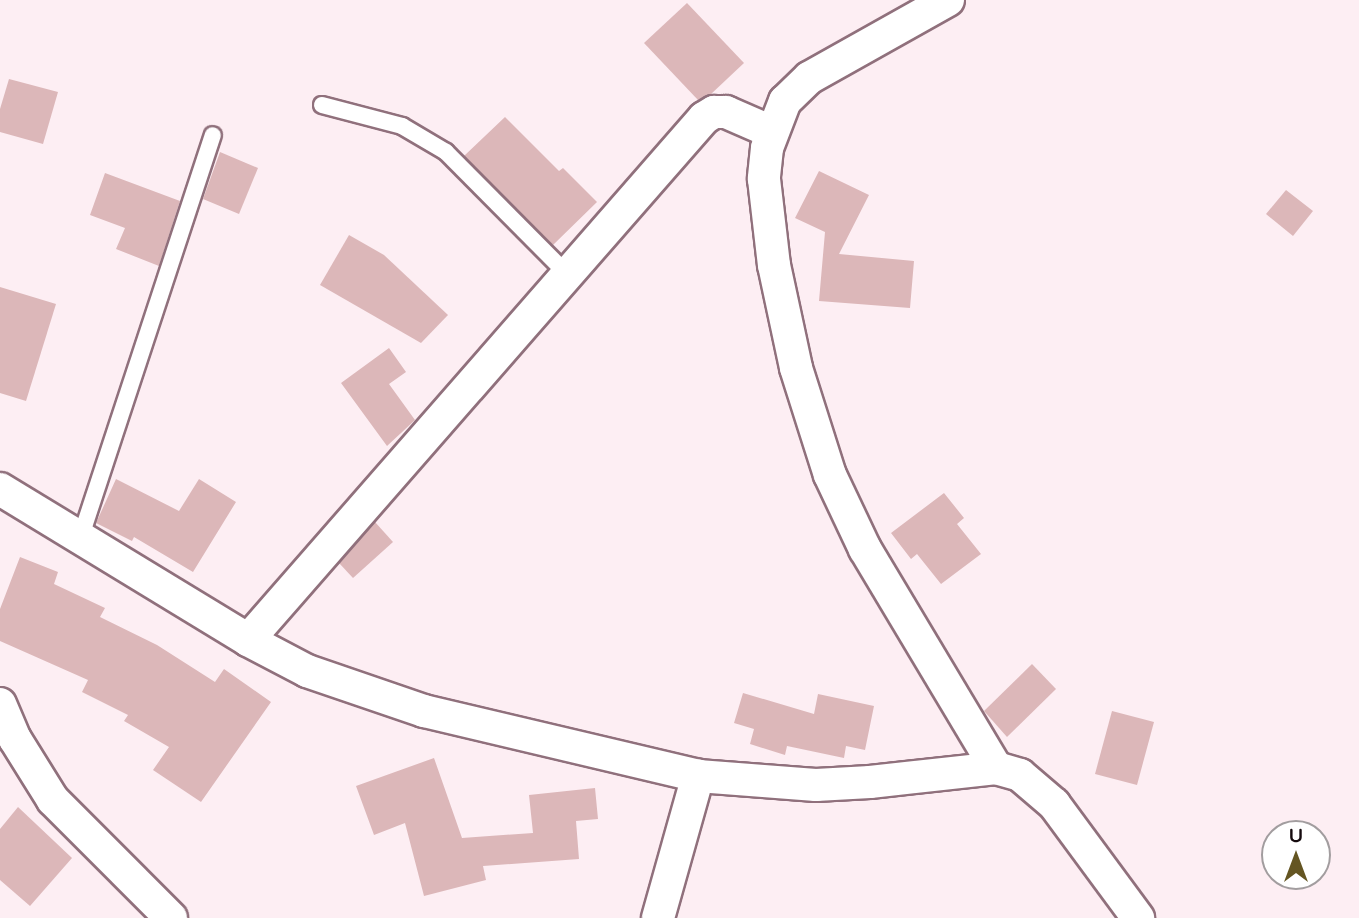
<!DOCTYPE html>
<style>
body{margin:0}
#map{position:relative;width:1359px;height:918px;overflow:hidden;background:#fdeef3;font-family:"Varela Round",sans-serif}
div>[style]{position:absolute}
.building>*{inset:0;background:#dcb7b9}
.roads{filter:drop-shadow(2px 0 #90707c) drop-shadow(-2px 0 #90707c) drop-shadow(0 2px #90707c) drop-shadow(0 -2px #90707c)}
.lane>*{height:16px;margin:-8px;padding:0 8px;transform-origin:8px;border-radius:8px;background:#fff}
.street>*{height:32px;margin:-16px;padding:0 16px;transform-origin:16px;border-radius:16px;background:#fff}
span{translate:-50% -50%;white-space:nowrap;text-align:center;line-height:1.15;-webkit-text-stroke:6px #fff;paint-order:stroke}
.north{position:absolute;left:1261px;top:820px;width:70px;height:70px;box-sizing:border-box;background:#fff;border:2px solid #a29d9f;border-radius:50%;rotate:0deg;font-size:19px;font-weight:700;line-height:28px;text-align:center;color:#160b0f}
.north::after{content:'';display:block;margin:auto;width:24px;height:32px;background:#645522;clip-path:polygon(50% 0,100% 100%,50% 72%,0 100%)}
</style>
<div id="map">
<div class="building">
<div style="clip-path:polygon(687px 3px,744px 63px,710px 95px,698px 100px,644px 43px)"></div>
<div style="clip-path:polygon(9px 79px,58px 92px,43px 144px,0 132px,0 109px)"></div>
<div style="clip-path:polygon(505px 117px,559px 171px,563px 168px,597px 202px,553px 245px,464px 156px)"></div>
<div style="clip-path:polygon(220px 152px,258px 168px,239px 214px,203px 199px)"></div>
<div style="clip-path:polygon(819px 171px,869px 195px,839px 254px,914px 261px,910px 308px,819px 301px,825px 232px,795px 218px)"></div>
<div style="clip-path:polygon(105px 173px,180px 201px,159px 266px,116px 249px,125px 228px,90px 215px)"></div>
<div style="clip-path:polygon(1286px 190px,1313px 211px,1293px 236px,1266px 214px)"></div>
<div style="clip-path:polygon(349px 235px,384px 255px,448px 315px,421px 343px,320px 285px)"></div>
<div style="clip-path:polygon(0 287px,56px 304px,26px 401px,0 393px)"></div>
<div style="clip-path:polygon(389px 348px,406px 372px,389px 384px,415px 420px,387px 446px,341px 383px)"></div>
<div style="clip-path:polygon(116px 479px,179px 511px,199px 479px,236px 502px,193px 572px,134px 537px,132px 541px,96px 523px)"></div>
<div style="clip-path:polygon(944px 493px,964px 518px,957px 524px,981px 554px,941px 584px,917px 554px,911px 559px,891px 533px)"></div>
<div style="clip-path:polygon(375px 522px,393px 542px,353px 578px,339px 563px)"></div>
<div style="clip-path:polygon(20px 557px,58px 572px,54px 584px,105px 608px,100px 617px,157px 645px,215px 682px,224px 669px,271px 702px,201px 802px,153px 770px,169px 747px,124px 721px,128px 715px,82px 692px,88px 680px,0 641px,0 609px)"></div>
<div style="clip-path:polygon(1032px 664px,1056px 689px,1007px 737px,984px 711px)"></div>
<div style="clip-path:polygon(743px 693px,814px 714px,818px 694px,874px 706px,865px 750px,846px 746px,844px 758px,787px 746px,785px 755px,750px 744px,754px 729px,734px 723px)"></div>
<div style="clip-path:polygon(1112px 711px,1154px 722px,1137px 785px,1095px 774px)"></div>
<div style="clip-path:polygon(434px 758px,462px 838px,533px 833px,529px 795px,595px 788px,598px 819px,576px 821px,579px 859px,483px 866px,486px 880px,424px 896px,405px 823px,374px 835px,356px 786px)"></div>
<div style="clip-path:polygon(18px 807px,72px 858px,30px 906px,0 880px,0 829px)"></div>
</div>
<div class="roads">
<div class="lane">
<div style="left:322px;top:105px;width:83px;rotate:14.7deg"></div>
<div style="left:402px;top:126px;width:51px;rotate:30.6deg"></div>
<div style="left:446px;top:152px;width:170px;rotate:45.2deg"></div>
<div style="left:80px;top:539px;width:425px;rotate:-71.8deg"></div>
</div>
<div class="street">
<div style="left:948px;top:0;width:159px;rotate:150.7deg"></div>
<div style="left:809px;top:78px;width:33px;rotate:136deg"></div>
<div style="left:785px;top:101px;width:50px;rotate:111deg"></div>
<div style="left:767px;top:148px;width:31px;rotate:96deg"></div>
<div style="left:764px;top:179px;width:87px;rotate:83.4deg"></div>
<div style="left:774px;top:265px;width:105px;rotate:77.9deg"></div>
<div style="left:796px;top:368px;width:112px;rotate:72.4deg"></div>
<div style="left:830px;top:475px;width:82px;rotate:64.7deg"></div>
<div style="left:865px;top:549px;width:255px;rotate:59.1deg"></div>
<div style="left:0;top:489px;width:290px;rotate:31.3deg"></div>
<div style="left:248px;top:640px;width:67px;rotate:27.7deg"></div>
<div style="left:307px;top:671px;width:124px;rotate:18.9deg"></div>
<div style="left:424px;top:711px;width:282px;rotate:13.3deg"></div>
<div style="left:698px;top:776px;width:118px;rotate:4.4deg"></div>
<div style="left:816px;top:785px;width:54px;rotate:-3.2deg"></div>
<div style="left:870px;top:782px;width:127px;rotate:-6.3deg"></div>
<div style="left:996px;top:768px;width:25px;rotate:16deg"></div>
<div style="left:1020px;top:775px;width:45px;rotate:40.5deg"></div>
<div style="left:1054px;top:804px;width:142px;rotate:53.6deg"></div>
<div style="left:248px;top:640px;width:693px;rotate:-48.86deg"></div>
<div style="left:704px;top:118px;width:12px;rotate:-31deg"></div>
<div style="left:714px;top:112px;width:12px"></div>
<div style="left:726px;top:112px;width:50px;rotate:23.5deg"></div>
<div style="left:0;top:704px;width:38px;rotate:67deg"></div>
<div style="left:15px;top:739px;width:72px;rotate:58.1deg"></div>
<div style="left:53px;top:800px;width:167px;rotate:45deg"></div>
<div style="left:658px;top:918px;width:148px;rotate:-74.3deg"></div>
</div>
</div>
<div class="north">U</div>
</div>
